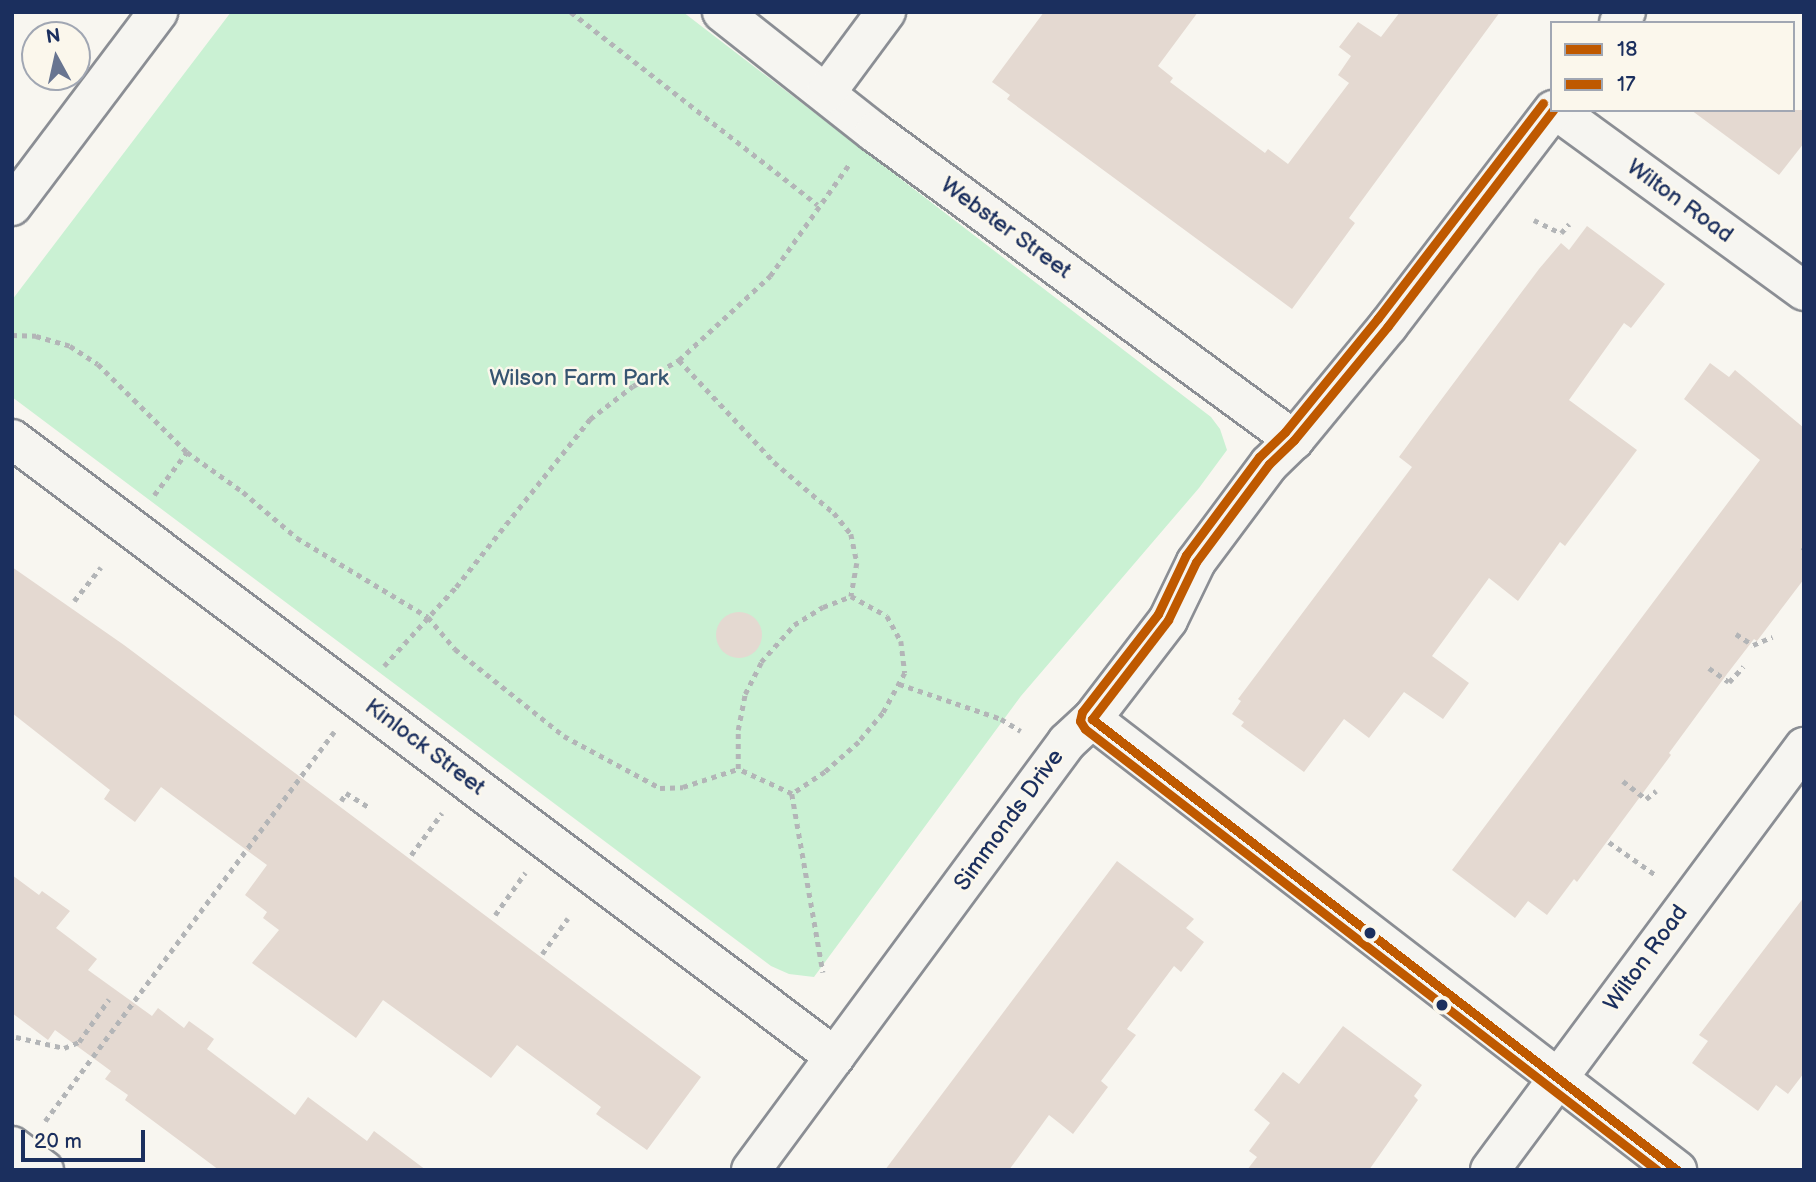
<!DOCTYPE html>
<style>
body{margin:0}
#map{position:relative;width:1816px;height:1182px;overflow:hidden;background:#f8f6f0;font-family:"Balsamiq Sans",sans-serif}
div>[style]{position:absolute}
.green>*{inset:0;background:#caf1d3}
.building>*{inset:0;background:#e4d9d1}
.round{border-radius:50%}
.path>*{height:4.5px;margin-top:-2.25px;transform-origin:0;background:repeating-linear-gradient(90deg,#b3b5b7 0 5px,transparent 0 10px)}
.roads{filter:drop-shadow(2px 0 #8b8e94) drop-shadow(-2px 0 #8b8e94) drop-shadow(0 2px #8b8e94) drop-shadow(0 -2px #8b8e94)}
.street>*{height:38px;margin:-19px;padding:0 19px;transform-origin:19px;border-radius:19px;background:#f6f5f1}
.bus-1>*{height:9px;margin:-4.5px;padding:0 4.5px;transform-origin:4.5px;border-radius:4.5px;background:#bf5900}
.bus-2>*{height:9px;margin:-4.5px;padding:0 4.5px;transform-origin:4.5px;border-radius:4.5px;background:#bf5900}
.dots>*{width:19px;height:19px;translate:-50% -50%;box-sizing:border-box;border:4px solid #fbf7ec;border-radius:50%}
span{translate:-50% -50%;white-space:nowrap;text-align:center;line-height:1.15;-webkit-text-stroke:5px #fbf7ec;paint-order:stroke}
.street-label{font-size:23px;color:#1b2f5e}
.park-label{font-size:23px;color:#365571}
.frame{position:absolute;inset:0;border:14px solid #1b2f5e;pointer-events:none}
.legend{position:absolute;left:1550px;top:21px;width:245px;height:91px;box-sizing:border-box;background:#fbf7ec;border:2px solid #a1a7b3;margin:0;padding:9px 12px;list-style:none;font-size:21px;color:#1b2f5e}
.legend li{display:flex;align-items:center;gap:14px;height:35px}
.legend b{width:35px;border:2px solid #a1a7b3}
.north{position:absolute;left:21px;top:21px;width:70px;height:70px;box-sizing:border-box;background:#fbf7ec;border:2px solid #a1a7b3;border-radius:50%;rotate:352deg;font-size:19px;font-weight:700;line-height:28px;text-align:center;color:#1b2f5e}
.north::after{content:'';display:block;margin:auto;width:24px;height:32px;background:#687591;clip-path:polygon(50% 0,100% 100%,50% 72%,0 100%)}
.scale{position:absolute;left:21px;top:1130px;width:124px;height:32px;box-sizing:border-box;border:4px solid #1b2f5e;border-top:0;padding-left:9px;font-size:21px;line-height:24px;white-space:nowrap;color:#1b2f5e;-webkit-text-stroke:5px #fbf7ec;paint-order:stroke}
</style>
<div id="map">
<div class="green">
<div style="clip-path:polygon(231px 12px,683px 12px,1211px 417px,1220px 429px,1227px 450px,1199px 488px,1021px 696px,814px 977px,789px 974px,771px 966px,12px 397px,12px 300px)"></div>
</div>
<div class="building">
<div style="clip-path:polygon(1044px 12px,1198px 12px,1158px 66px,1173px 78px,1170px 82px,1265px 153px,1268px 149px,1288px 164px,1349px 83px,1338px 75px,1351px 56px,1339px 47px,1358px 22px,1381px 37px,1400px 12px,1500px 12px,1349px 218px,1355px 223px,1292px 309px,1007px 99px,1010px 95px,992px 82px)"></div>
<div style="clip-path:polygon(1691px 110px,1804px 110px,1804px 143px,1779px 175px)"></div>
<div style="clip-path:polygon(1587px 226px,1665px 284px,1631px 328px,1624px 323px,1569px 400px,1637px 450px,1565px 546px,1560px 542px,1518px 601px,1489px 578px,1432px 656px,1469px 683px,1443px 719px,1404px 692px,1369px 738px,1344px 719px,1304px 772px,1241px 726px,1244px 722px,1232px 714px,1241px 701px,1238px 699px,1412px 467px,1399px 457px,1429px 416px,1539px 269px,1561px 243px,1569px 250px)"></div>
<div style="clip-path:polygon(1710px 363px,1729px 377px,1735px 370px,1804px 428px,1804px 579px,1757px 641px,1754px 639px,1727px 674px,1669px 753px,1671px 755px,1577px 882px,1574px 879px,1547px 915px,1528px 901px,1515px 918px,1452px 870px,1760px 460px,1684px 399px)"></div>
<div style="clip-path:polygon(12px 567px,124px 645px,701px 1077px,647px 1150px,596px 1114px,601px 1107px,517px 1045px,491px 1078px,383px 1000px,356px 1038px,252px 963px,279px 930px,263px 918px,267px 912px,245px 895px,267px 865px,161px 787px,135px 822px,104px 799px,110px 790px,12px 713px)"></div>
<div class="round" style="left:716px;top:612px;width:46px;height:46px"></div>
<div style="clip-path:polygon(1117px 861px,1194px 919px,1186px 928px,1204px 942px,1181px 972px,1174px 966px,1127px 1029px,1136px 1035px,1101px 1081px,1108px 1087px,1073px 1134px,1049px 1115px,1009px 1170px,885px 1170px)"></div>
<div style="clip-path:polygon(12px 875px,39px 895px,42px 891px,70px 911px,56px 928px,97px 959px,88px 970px,152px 1016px,158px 1008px,184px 1028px,189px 1021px,214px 1039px,207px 1049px,295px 1115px,308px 1097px,367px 1141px,374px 1131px,426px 1170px,219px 1170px,125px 1100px,128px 1095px,105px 1079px,111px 1071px,55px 1030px,48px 1040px,12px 1013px)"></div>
<div style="clip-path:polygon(1804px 897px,1804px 1073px,1788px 1094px,1776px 1085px,1758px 1111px,1692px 1063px,1708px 1041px,1699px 1035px)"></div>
<div style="clip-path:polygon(1343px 1026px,1422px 1085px,1414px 1096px,1418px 1100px,1369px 1170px,1247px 1170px,1257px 1157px,1249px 1151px,1270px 1123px,1254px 1110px,1283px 1072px,1299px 1084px)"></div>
</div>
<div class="path">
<div style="left:571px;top:12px;width:313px;rotate:38deg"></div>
<div style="left:1534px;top:220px;width:30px;rotate:26deg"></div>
<div style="left:1561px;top:233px;width:12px;rotate:-48deg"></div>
<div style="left:12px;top:335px;width:24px;rotate:2deg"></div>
<div style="left:36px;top:336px;width:35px;rotate:16deg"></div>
<div style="left:70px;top:346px;width:33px;rotate:33deg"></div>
<div style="left:98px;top:364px;width:125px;rotate:44.7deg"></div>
<div style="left:187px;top:452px;width:69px;rotate:35.5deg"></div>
<div style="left:243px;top:492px;width:71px;rotate:40.4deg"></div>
<div style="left:297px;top:538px;width:153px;rotate:31.1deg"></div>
<div style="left:428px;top:617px;width:42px;rotate:49.8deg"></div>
<div style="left:455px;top:649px;width:139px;rotate:38.6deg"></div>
<div style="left:564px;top:736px;width:109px;rotate:28.4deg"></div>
<div style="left:660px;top:788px;width:23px;rotate:-2deg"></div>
<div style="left:683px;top:787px;width:58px;rotate:-18.1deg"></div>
<div style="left:679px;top:360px;width:139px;rotate:47deg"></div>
<div style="left:774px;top:462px;width:79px;rotate:40.4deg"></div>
<div style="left:834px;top:513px;width:27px;rotate:51deg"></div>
<div style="left:851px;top:534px;width:30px;rotate:78deg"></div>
<div style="left:857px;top:563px;width:34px;rotate:100deg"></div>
<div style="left:154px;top:495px;width:54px;rotate:-52.5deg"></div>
<div style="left:1802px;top:547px;width:2px;rotate:27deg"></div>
<div style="left:851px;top:596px;width:41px;rotate:29.1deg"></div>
<div style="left:887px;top:616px;width:29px;rotate:61deg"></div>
<div style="left:901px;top:641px;width:32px;rotate:83deg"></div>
<div style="left:905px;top:673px;width:46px;rotate:118.8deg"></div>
<div style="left:883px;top:713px;width:38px;rotate:130deg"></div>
<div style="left:859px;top:742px;width:45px;rotate:138.6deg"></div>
<div style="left:825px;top:772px;width:40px;rotate:146deg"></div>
<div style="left:792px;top:794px;width:60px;rotate:-155.2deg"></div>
<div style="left:738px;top:769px;width:39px;rotate:-90deg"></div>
<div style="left:738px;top:730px;width:37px;rotate:-79deg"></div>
<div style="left:745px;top:694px;width:36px;rotate:-63deg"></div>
<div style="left:761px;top:662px;width:50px;rotate:-48.3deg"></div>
<div style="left:794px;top:625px;width:34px;rotate:-32deg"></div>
<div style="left:823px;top:607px;width:30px;rotate:-21deg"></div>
<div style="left:74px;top:601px;width:43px;rotate:-51.5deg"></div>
<div style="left:1736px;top:634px;width:20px;rotate:33deg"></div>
<div style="left:1753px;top:645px;width:21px;rotate:-23deg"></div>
<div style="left:384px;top:666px;width:107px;rotate:-47.7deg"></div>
<div style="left:456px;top:587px;width:215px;rotate:-51.4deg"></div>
<div style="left:590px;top:419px;width:54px;rotate:-37.5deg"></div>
<div style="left:633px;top:386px;width:53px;rotate:-29.5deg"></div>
<div style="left:679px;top:360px;width:124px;rotate:-42.7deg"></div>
<div style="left:770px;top:276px;width:138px;rotate:-54.7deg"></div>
<div style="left:1709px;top:668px;width:24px;rotate:35deg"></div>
<div style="left:1729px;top:682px;width:21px;rotate:-47deg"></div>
<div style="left:899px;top:684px;width:108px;rotate:18.9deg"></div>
<div style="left:1001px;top:719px;width:23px;rotate:31deg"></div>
<div style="left:1623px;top:781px;width:29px;rotate:38deg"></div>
<div style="left:1646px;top:799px;width:13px;rotate:-39deg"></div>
<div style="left:792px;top:794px;width:181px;rotate:80.1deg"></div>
<div style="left:341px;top:801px;width:9px;rotate:-58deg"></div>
<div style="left:346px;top:793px;width:26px;rotate:32deg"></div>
<div style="left:1609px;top:842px;width:59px;rotate:35.3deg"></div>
<div style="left:411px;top:855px;width:52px;rotate:-53.6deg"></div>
<div style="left:495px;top:915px;width:52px;rotate:-54.5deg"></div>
<div style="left:542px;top:954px;width:44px;rotate:-54.2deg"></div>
<div style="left:16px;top:1037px;width:49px;rotate:12.9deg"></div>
<div style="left:64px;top:1048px;width:16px;rotate:-22deg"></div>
<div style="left:79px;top:1042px;width:52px;rotate:-55.1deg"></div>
<div style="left:45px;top:1121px;width:485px;rotate:-53.4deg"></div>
</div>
<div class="roads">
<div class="street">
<div style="left:722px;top:12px;width:194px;rotate:38.3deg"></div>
<div style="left:874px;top:132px;width:521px;rotate:36.25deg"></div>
<div style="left:1619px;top:23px;width:13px;rotate:-58deg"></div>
<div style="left:826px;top:93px;width:101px;rotate:-53.5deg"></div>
<div style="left:1556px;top:110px;width:307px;rotate:36.1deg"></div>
<div style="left:12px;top:206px;width:243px;rotate:-53deg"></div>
<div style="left:12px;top:439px;width:1029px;rotate:36.9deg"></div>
<div style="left:1092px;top:719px;width:739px;rotate:37.63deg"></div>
<div style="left:12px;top:1146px;width:40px;rotate:37deg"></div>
<div style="left:751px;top:1170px;width:532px;rotate:-53.56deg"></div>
<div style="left:1067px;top:742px;width:34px;rotate:-43deg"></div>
<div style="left:1092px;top:719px;width:125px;rotate:-52.5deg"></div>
<div style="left:1168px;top:620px;width:64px;rotate:-64.2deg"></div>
<div style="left:1196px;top:562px;width:122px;rotate:-53.3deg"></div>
<div style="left:1269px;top:464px;width:35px;rotate:-44deg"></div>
<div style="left:1294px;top:440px;width:148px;rotate:-50.5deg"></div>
<div style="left:1388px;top:326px;width:272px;rotate:-52.6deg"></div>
<div style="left:1490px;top:1170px;width:527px;rotate:-53.41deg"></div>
</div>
</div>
<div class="bus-1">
<div style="left:1553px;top:110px;width:272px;rotate:127.4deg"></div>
<div style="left:1388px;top:326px;width:148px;rotate:129.5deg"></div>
<div style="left:1294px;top:440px;width:35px;rotate:136deg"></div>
<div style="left:1269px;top:464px;width:122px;rotate:126.7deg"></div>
<div style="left:1196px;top:562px;width:64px;rotate:115.8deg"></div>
<div style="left:1168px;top:620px;width:125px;rotate:127.5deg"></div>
<div style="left:1092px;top:719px;width:739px;rotate:37.63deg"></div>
</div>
<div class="bus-2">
<div style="left:1543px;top:103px;width:271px;rotate:127.5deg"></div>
<div style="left:1378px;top:318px;width:147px;rotate:129.2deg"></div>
<div style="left:1285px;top:432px;width:36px;rotate:136deg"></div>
<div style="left:1259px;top:457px;width:122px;rotate:126.7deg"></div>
<div style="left:1186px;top:555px;width:65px;rotate:115.4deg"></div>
<div style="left:1158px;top:614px;width:124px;rotate:127.8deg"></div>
<div style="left:1082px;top:712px;width:9px;rotate:103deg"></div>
<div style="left:1080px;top:721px;width:9px;rotate:58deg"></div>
<div style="left:1085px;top:729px;width:722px;rotate:37.63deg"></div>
</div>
<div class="dots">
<div style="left:1370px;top:933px;background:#1b2f5e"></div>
<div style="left:1442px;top:1005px;background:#1b2f5e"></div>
</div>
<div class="street-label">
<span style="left:1680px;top:201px;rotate:36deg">Wilton Road</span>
<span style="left:1006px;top:228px;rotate:36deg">Webster Street</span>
<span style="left:425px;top:747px;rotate:37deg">Kinlock Street</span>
<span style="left:1009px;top:820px;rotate:-54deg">Simmonds Drive</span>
<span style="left:1646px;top:958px;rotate:-54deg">Wilton Road</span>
</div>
<div class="park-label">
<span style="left:579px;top:378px">Wilson Farm Park</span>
</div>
<div class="frame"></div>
<ul class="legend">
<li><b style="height:9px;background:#bf5900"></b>18</li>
<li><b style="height:9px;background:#bf5900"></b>17</li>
</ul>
<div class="north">N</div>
<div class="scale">20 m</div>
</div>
